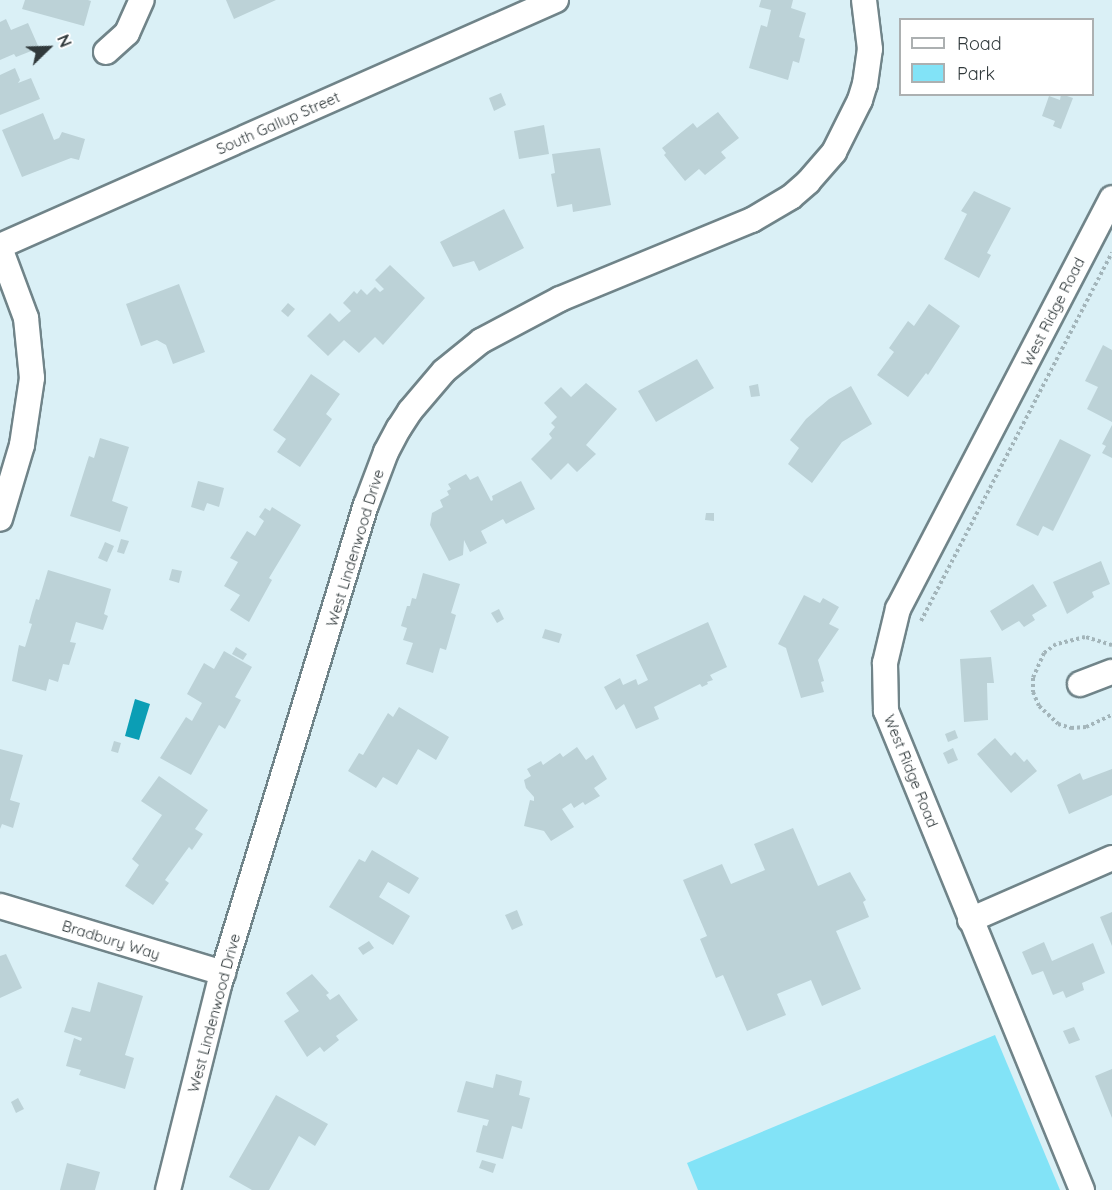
<!DOCTYPE html>
<style>
body{margin:0}
#map{position:relative;width:1112px;height:1190px;overflow:hidden;background:#daf0f6;font-family:Quicksand,sans-serif}
div>[style]{position:absolute}
.green>*{inset:0;background:#82e3f7}
.water>*{inset:0;background:#0b9eb5}
.building>*{inset:0;background:#bcd2d7}
.path>*{height:4px;margin-top:-2px;transform-origin:0;background:repeating-linear-gradient(90deg,#a3b5ba 0 3px,transparent 0 6px)}
.roads{filter:drop-shadow(2px 0 #708489) drop-shadow(-2px 0 #708489) drop-shadow(0 2px #708489) drop-shadow(0 -2px #708489)}
.minor>*{height:24px;margin:-12px;padding:0 12px;transform-origin:12px;border-radius:12px;background:#fff}
span{translate:-50% -50%;white-space:nowrap;text-align:center;line-height:1.15;-webkit-text-stroke:4.5px #fff;paint-order:stroke}
.street-label{font-size:15px;color:#30393b}
.legend{position:absolute;left:899px;top:18px;width:195px;height:78px;box-sizing:border-box;background:#fff;border:2px solid #acb0b1;margin:0;padding:8px 10px;list-style:none;font-size:18px;color:#30393b}
.legend li{display:flex;align-items:center;gap:12px;height:30px}
.legend b{width:30px;border:2px solid #acb0b1}
.north{position:absolute;left:18px;top:18px;width:60px;height:60px;-webkit-text-stroke:4px #fff;paint-order:stroke;rotate:67deg;font-size:16px;font-weight:700;line-height:24px;text-align:center;color:#30393b}
.north::after{content:'';display:block;margin:auto;width:21px;height:27px;background:#30393b;clip-path:polygon(50% 0,100% 100%,50% 72%,0 100%)}
</style>
<div id="map">
<div class="green">
<div style="clip-path:polygon(995px 1035px,1060px 1190px,698px 1190px,687px 1163px)"></div>
</div>
<div class="water">
<div style="clip-path:polygon(135px 699px,150px 704px,139px 740px,125px 736px)"></div>
</div>
<div class="building">
<div style="clip-path:polygon(25px 0,88px 0,91px 1px,84px 26px,22px 9px)"></div>
<div style="clip-path:polygon(226px 0,276px 0,234px 19px)"></div>
<div style="clip-path:polygon(761px 0,793px 0,791px 8px,806px 13px,799px 37px,805px 39px,799px 63px,793px 61px,788px 80px,749px 68px,761px 25px,767px 27px,771px 10px,759px 7px)"></div>
<div style="clip-path:polygon(6px 19px,11px 30px,28px 23px,39px 48px,16px 57px,14px 54px,0 60px,0 22px)"></div>
<div style="clip-path:polygon(15px 68px,20px 80px,18px 83px,31px 78px,40px 99px,0 115px,0 75px)"></div>
<div style="clip-path:polygon(501px 93px,506px 105px,494px 111px,489px 98px)"></div>
<div style="clip-path:polygon(1061px 94px,1073px 98px,1061px 129px,1053px 126px,1055px 121px,1042px 116px,1049px 96px,1060px 100px)"></div>
<div style="clip-path:polygon(718px 112px,739px 138px,721px 152px,726px 158px,705px 175px,699px 169px,685px 181px,664px 155px,666px 153px,662px 148px,693px 123px,697px 128px)"></div>
<div style="clip-path:polygon(43px 113px,54px 140px,59px 138px,62px 132px,85px 139px,79px 160px,71px 158px,22px 177px,2px 130px)"></div>
<div style="clip-path:polygon(544px 125px,549px 154px,519px 159px,514px 131px)"></div>
<div style="clip-path:polygon(600px 148px,611px 205px,573px 212px,572px 204px,557px 207px,551px 174px,555px 173px,552px 154px)"></div>
<div style="clip-path:polygon(974px 191px,1011px 208px,987px 253px,991px 255px,979px 278px,944px 259px,967px 214px,961px 211px)"></div>
<div style="clip-path:polygon(504px 209px,524px 248px,479px 271px,474px 261px,453px 267px,440px 242px)"></div>
<div style="clip-path:polygon(390px 265px,425px 298px,383px 345px,375px 337px,359px 353px,344px 340px,328px 356px,307px 336px,330px 313px,339px 322px,351px 311px,343px 303px,354px 291px,357px 294px,361px 289px,367px 295px,375px 287px,380px 292px,384px 289px,375px 280px)"></div>
<div style="clip-path:polygon(179px 284px,205px 352px,173px 364px,166px 345px,157px 340px,141px 346px,126px 304px)"></div>
<div style="clip-path:polygon(288px 303px,295px 309px,288px 317px,281px 311px)"></div>
<div style="clip-path:polygon(929px 304px,960px 326px,928px 375px,926px 373px,908px 397px,877px 375px,894px 352px,889px 348px,908px 321px,914px 326px)"></div>
<div style="clip-path:polygon(1103px 345px,1112px 350px,1112px 422px,1087px 409px,1098px 387px,1085px 381px)"></div>
<div style="clip-path:polygon(697px 359px,714px 388px,656px 422px,638px 391px)"></div>
<div style="clip-path:polygon(311px 374px,340px 394px,326px 414px,332px 419px,300px 467px,277px 452px,286px 439px,273px 430px)"></div>
<div style="clip-path:polygon(586px 383px,617px 409px,586px 445px,596px 454px,577px 472px,568px 463px,551px 480px,531px 459px,552px 438px,549px 434px,555px 427px,551px 423px,557px 417px,544px 403px,561px 387px,571px 397px)"></div>
<div style="clip-path:polygon(758px 384px,760px 396px,751px 397px,749px 386px)"></div>
<div style="clip-path:polygon(851px 386px,872px 424px,842px 442px,812px 483px,788px 464px,799px 448px,790px 440px,806px 419px,829px 399px)"></div>
<div style="clip-path:polygon(1112px 425px,1112px 458px,1102px 453px,1106px 446px,1102px 444px)"></div>
<div style="clip-path:polygon(100px 438px,129px 447px,112px 501px,128px 507px,120px 532px,70px 516px,89px 456px,94px 458px)"></div>
<div style="clip-path:polygon(1060px 439px,1091px 455px,1053px 531px,1043px 526px,1038px 536px,1016px 525px)"></div>
<div style="clip-path:polygon(466px 474px,470px 480px,478px 476px,491px 501px,493px 500px,492px 496px,521px 481px,535px 509px,506px 524px,503px 519px,481px 531px,487px 543px,470px 552px,464px 540px,463px 555px,449px 561px,430px 525px,432px 513px,443px 507px,440px 500px,449px 495px,447px 491px,451px 489px,448px 484px)"></div>
<div style="clip-path:polygon(198px 481px,224px 488px,219px 507px,207px 503px,204px 511px,191px 507px)"></div>
<div style="clip-path:polygon(272px 507px,301px 525px,269px 578px,272px 580px,249px 622px,230px 610px,240px 595px,224px 586px,238px 562px,230px 558px,247px 531px,255px 536px,264px 521px,259px 517px,265px 508px,270px 511px)"></div>
<div style="clip-path:polygon(706px 513px,714px 513px,714px 521px,705px 520px)"></div>
<div style="clip-path:polygon(121px 539px,129px 541px,124px 554px,117px 552px)"></div>
<div style="clip-path:polygon(105px 542px,114px 546px,107px 562px,98px 558px)"></div>
<div style="clip-path:polygon(1101px 561px,1110px 584px,1092px 592px,1094px 597px,1067px 614px,1053px 582px)"></div>
<div style="clip-path:polygon(172px 569px,182px 571px,179px 583px,169px 580px)"></div>
<div style="clip-path:polygon(48px 570px,111px 589px,104px 614px,108px 616px,103px 630px,76px 622px,70px 642px,76px 643px,69px 665px,63px 664px,58px 682px,49px 679px,46px 691px,12px 681px,19px 645px,25px 647px,32px 624px,29px 623px,32px 612px,36px 599px,39px 600px)"></div>
<div style="clip-path:polygon(423px 573px,460px 584px,451px 613px,456px 615px,446px 650px,440px 648px,433px 673px,406px 664px,413px 643px,403px 640px,407px 628px,401px 626px,407px 606px,410px 606px,412px 598px,416px 599px)"></div>
<div style="clip-path:polygon(1033px 584px,1047px 606px,1032px 615px,1035px 620px,1024px 627px,1019px 621px,1002px 631px,990px 611px)"></div>
<div style="clip-path:polygon(804px 595px,820px 603px,823px 598px,839px 607px,829px 624px,839px 629px,818px 660px,824px 681px,821px 682px,824px 692px,801px 698px,786px 648px,778px 644px)"></div>
<div style="clip-path:polygon(499px 609px,504px 619px,497px 623px,491px 613px)"></div>
<div style="clip-path:polygon(708px 622px,727px 667px,710px 675px,713px 680px,707px 682px,708px 684px,702px 687px,700px 684px,654px 707px,659px 719px,636px 729px,624px 704px,616px 710px,604px 687px,620px 678px,623px 685px,636px 679px,638px 685px,648px 680px,636px 655px)"></div>
<div style="clip-path:polygon(545px 629px,562px 634px,559px 643px,542px 638px)"></div>
<div style="clip-path:polygon(236px 647px,247px 654px,243px 660px,232px 654px)"></div>
<div style="clip-path:polygon(224px 651px,252px 667px,235px 697px,241px 700px,225px 729px,219px 725px,191px 775px,160px 758px,186px 717px,192px 721px,202px 703px,187px 694px,204px 663px,214px 669px)"></div>
<div style="clip-path:polygon(991px 657px,994px 683px,987px 683px,988px 720px,964px 722px,960px 659px)"></div>
<div style="clip-path:polygon(399px 707px,449px 737px,436px 760px,418px 749px,397px 785px,383px 777px,376px 788px,348px 771px,359px 753px,363px 755px,388px 713px,393px 717px)"></div>
<div style="clip-path:polygon(955px 730px,958px 738px,948px 742px,945px 734px)"></div>
<div style="clip-path:polygon(995px 738px,1011px 756px,1015px 752px,1024px 762px,1027px 759px,1037px 771px,1011px 793px,977px 754px)"></div>
<div style="clip-path:polygon(114px 741px,121px 743px,118px 753px,111px 751px)"></div>
<div style="clip-path:polygon(577px 747px,586px 760px,593px 755px,607px 779px,594px 788px,600px 796px,585px 805px,583px 802px,574px 808px,571px 803px,562px 809px,574px 827px,551px 841px,544px 831px,524px 826px,530px 800px,534px 801px,534px 797px,526px 788px,524px 780px,531px 776px,527px 769px,541px 761px,543px 765px,560px 753px,563px 757px)"></div>
<div style="clip-path:polygon(953px 748px,958px 760px,948px 764px,943px 753px)"></div>
<div style="clip-path:polygon(0 749px,23px 755px,10px 800px,20px 803px,13px 828px,2px 824px,0 829px)"></div>
<div style="clip-path:polygon(1112px 769px,1112px 795px,1069px 814px,1057px 785px,1080px 773px,1083px 780px)"></div>
<div style="clip-path:polygon(159px 776px,208px 810px,195px 829px,203px 834px,192px 850px,189px 847px,165px 880px,169px 883px,153px 905px,125px 886px,139px 865px,132px 859px,162px 815px,141px 801px)"></div>
<div style="clip-path:polygon(793px 828px,818px 886px,850px 872px,866px 900px,863px 902px,869px 917px,836px 931px,861px 989px,822px 1006px,811px 980px,777px 994px,786px 1015px,747px 1031px,723px 975px,716px 978px,700px 939px,707px 936px,683px 880px,722px 864px,731px 884px,765px 870px,754px 844px)"></div>
<div style="clip-path:polygon(372px 850px,419px 878px,409px 894px,388px 882px,379px 897px,410px 916px,393px 945px,329px 907px,359px 859px,365px 862px)"></div>
<div style="clip-path:polygon(517px 910px,523px 925px,512px 930px,505px 915px)"></div>
<div style="clip-path:polygon(1112px 912px,1112px 946px,1100px 917px)"></div>
<div style="clip-path:polygon(369px 941px,374px 948px,363px 955px,358px 948px)"></div>
<div style="clip-path:polygon(1044px 942px,1052px 961px,1093px 943px,1105px 973px,1082px 983px,1084px 990px,1066px 998px,1063px 991px,1053px 995px,1043px 971px,1032px 975px,1022px 952px)"></div>
<div style="clip-path:polygon(6px 954px,22px 988px,0 998px,0 956px)"></div>
<div style="clip-path:polygon(312px 974px,329px 993px,326px 995px,330px 1000px,339px 994px,358px 1020px,336px 1036px,339px 1040px,324px 1052px,320px 1047px,307px 1057px,284px 1021px,299px 1011px,286px 993px)"></div>
<div style="clip-path:polygon(98px 982px,143px 996px,125px 1055px,134px 1058px,125px 1089px,79px 1075px,81px 1070px,66px 1066px,74px 1038px,81px 1041px,82px 1038px,64px 1032px,72px 1007px,90px 1012px)"></div>
<div style="clip-path:polygon(1074px 1027px,1080px 1040px,1069px 1044px,1063px 1031px)"></div>
<div style="clip-path:polygon(1112px 1069px,1112px 1118px,1095px 1076px)"></div>
<div style="clip-path:polygon(496px 1074px,522px 1081px,519px 1095px,530px 1098px,522px 1129px,512px 1126px,503px 1159px,476px 1152px,483px 1125px,487px 1126px,489px 1120px,457px 1112px,466px 1081px,493px 1088px)"></div>
<div style="clip-path:polygon(276px 1095px,328px 1124px,315px 1146px,299px 1136px,269px 1190px,252px 1190px,229px 1177px)"></div>
<div style="clip-path:polygon(18px 1098px,24px 1109px,16px 1113px,11px 1102px)"></div>
<div style="clip-path:polygon(482px 1160px,496px 1164px,493px 1173px,479px 1168px)"></div>
<div style="clip-path:polygon(67px 1163px,100px 1172px,95px 1190px,60px 1190px)"></div>
</div>
<div class="path">
<div style="left:921px;top:621px;width:415px;rotate:-62.6deg"></div>
<div style="left:1112px;top:645px;width:28px;rotate:-163deg"></div>
<div style="left:1085px;top:637px;width:30px;rotate:166deg"></div>
<div style="left:1056px;top:644px;width:15px;rotate:143deg"></div>
<div style="left:1044px;top:653px;width:27px;rotate:114deg"></div>
<div style="left:1033px;top:678px;width:14px;rotate:90deg"></div>
<div style="left:1033px;top:692px;width:15px;rotate:67deg"></div>
<div style="left:1039px;top:706px;width:26px;rotate:43deg"></div>
<div style="left:1058px;top:724px;width:14px;rotate:17deg"></div>
<div style="left:1071px;top:728px;width:15px;rotate:-4deg"></div>
<div style="left:1086px;top:727px;width:29px;rotate:-25deg"></div>
</div>
<div class="roads">
<div class="minor">
<div style="left:106px;top:52px;width:28px;rotate:-42deg"></div>
<div style="left:127px;top:33px;width:36px;rotate:-66deg"></div>
<div style="left:0;top:246px;width:608px;rotate:-23.87deg"></div>
<div style="left:0;top:248px;width:75px;rotate:69.6deg"></div>
<div style="left:26px;top:318px;width:60px;rotate:84.3deg"></div>
<div style="left:32px;top:378px;width:68px;rotate:98.5deg"></div>
<div style="left:22px;top:445px;width:77px;rotate:106.6deg"></div>
<div style="left:1080px;top:684px;width:34px;rotate:-21deg"></div>
<div style="left:0;top:906px;width:233px;rotate:16.7deg"></div>
<div style="left:970px;top:920px;width:155px;rotate:-23.6deg"></div>
<div style="left:168px;top:1190px;width:214px;rotate:-76deg"></div>
<div style="left:220px;top:982px;width:499px;rotate:-73deg"></div>
<div style="left:366px;top:505px;width:57px;rotate:-69.3deg"></div>
<div style="left:386px;top:452px;width:27px;rotate:-62deg"></div>
<div style="left:399px;top:428px;width:20px;rotate:-57deg"></div>
<div style="left:410px;top:411px;width:52px;rotate:-49.6deg"></div>
<div style="left:444px;top:371px;width:48px;rotate:-39deg"></div>
<div style="left:481px;top:341px;width:89px;rotate:-28deg"></div>
<div style="left:560px;top:299px;width:208px;rotate:-22.4deg"></div>
<div style="left:752px;top:220px;width:45px;rotate:-30.5deg"></div>
<div style="left:791px;top:197px;width:23px;rotate:-41deg"></div>
<div style="left:808px;top:182px;width:40px;rotate:-49deg"></div>
<div style="left:834px;top:152px;width:58px;rotate:-63.4deg"></div>
<div style="left:860px;top:100px;width:17px;rotate:-73deg"></div>
<div style="left:865px;top:84px;width:35px;rotate:-82deg"></div>
<div style="left:870px;top:49px;width:49px;rotate:-97deg"></div>
<div style="left:1082px;top:1190px;width:518px;rotate:-112.25deg"></div>
<div style="left:886px;top:711px;width:48px;rotate:-91.2deg"></div>
<div style="left:885px;top:663px;width:56px;rotate:-76.5deg"></div>
<div style="left:898px;top:609px;width:463px;rotate:-62.5deg"></div>
</div>
</div>
<div class="street-label">
<span style="left:278px;top:123px;rotate:-24deg">South Gallup Street</span>
<span style="left:1053px;top:312px;rotate:-63deg">West Ridge Road</span>
<span style="left:355px;top:548px;rotate:-73deg">West Lindenwood Drive</span>
<span style="left:911px;top:771px;rotate:68deg">West Ridge Road</span>
<span style="left:111px;top:940px;rotate:17deg">Bradbury Way</span>
<span style="left:214px;top:1013px;rotate:-75deg">West Lindenwood Drive</span>
</div>
<ul class="legend">
<li><b style="height:8px;background:#fff"></b>Road</li>
<li><b style="height:16px;background:#82e3f7"></b>Park</li>
</ul>
<div class="north">N</div>
</div>
